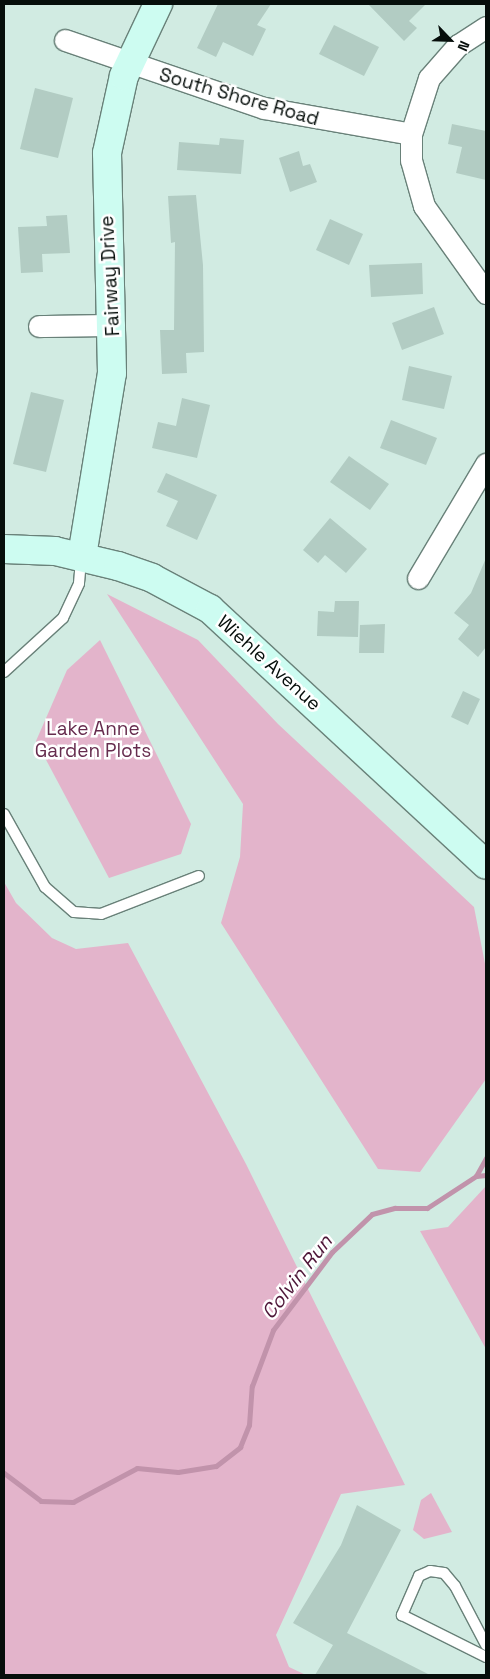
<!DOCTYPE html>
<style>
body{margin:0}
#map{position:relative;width:490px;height:1679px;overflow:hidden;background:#d1ebe2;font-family:"Space Grotesk",sans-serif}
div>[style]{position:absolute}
.green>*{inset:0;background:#e3b4cb}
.stream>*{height:5px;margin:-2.5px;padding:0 2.5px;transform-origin:2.5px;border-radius:2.5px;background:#c193ab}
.building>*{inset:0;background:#b2ccc3}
.roads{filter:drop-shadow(1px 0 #698179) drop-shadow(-1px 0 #698179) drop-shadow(0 1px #698179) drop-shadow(0 -1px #698179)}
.lane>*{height:10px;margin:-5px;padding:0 5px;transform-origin:5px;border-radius:5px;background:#fff}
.street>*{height:21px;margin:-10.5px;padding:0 10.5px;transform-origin:10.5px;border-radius:10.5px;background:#fff}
.secondary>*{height:28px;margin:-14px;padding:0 14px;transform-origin:14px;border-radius:14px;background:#cdfcf1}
span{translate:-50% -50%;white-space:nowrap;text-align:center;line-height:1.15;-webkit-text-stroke:5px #fff;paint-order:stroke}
.street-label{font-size:19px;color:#060e0b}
.park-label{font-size:19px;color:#662c4e}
.water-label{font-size:20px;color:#4d1537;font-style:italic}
.frame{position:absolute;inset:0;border:5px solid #060e0b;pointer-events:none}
.north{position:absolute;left:425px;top:15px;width:50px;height:50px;-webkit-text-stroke:4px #fff;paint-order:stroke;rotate:114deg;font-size:14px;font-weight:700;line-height:20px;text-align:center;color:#060e0b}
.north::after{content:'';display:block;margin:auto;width:18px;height:22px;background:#060e0b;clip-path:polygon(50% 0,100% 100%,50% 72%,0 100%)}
</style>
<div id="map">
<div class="green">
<div style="clip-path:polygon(107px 594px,198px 640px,278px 724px,474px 907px,486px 969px,486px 1079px,420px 1172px,378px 1169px,221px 923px,240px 857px,243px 804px)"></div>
<div style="clip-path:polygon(100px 640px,191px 824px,181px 854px,109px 878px,36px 741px,67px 670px)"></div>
<div style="clip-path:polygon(4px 882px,16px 903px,52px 938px,76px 949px,128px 943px,246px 1164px,405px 1485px,341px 1494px,276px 1635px,289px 1667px,306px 1675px,4px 1675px)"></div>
<div style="clip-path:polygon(486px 1186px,486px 1349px,420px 1231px,448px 1227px)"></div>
<div style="clip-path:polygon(431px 1493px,452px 1532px,424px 1539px,413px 1530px,421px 1500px)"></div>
</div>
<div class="stream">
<div style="left:476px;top:1176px;width:10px;rotate:-6deg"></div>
<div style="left:4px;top:1473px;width:46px;rotate:37.1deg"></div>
<div style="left:41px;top:1501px;width:32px;rotate:2deg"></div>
<div style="left:73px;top:1502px;width:72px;rotate:-28deg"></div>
<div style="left:137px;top:1468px;width:41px;rotate:5.6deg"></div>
<div style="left:178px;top:1472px;width:38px;rotate:-9deg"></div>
<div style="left:216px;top:1466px;width:31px;rotate:-38deg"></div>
<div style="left:240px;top:1447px;width:24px;rotate:-68deg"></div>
<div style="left:249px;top:1425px;width:39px;rotate:-86deg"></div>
<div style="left:252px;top:1386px;width:60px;rotate:-69.4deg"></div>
<div style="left:273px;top:1330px;width:98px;rotate:-52.9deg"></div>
<div style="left:332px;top:1252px;width:55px;rotate:-43.5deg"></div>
<div style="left:372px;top:1214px;width:24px;rotate:-15deg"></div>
<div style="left:395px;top:1208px;width:32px"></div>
<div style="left:427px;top:1208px;width:59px;rotate:-33.1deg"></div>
<div style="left:476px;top:1176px;width:21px;rotate:-61deg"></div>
</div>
<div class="building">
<div style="clip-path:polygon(218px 4px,271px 4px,257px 25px,266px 29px,253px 56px,223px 42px,216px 57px,197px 48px)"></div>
<div style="clip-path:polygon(368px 4px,426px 4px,409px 21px,417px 28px,404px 41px)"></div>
<div style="clip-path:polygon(334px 25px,379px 47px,364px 76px,319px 54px)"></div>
<div style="clip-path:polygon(35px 88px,73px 98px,58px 158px,20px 149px)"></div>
<div style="clip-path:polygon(452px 124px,486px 131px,486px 180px,456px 173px,462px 147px,448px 144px)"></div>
<div style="clip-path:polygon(220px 138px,244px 140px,241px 174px,177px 170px,179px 142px,219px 145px)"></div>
<div style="clip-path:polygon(299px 151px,303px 166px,310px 164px,317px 182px,290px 192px,279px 158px)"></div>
<div style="clip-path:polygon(196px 195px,203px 265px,204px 352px,186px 353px,187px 373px,162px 374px,160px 330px,174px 330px,175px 242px,171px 243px,168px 196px)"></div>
<div style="clip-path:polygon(67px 215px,70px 253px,42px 254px,43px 272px,21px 273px,18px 227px,47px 226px,46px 216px)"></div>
<div style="clip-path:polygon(330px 219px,363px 234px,349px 265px,316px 250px)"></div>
<div style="clip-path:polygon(422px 263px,423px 294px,371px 297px,369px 265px)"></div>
<div style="clip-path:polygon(434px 307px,444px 334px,402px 350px,392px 323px)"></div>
<div style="clip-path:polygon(409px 366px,452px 376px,444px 409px,402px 400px)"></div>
<div style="clip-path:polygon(31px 392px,64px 400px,46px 472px,13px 464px)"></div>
<div style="clip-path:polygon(182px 398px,210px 405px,197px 458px,152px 448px,158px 422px,176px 426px)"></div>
<div style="clip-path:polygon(391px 420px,437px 438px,426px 465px,380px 448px)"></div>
<div style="clip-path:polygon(349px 456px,389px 484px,370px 510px,330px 482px)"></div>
<div style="clip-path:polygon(166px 473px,217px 495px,197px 540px,166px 526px,178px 501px,157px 492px)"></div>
<div style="clip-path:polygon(330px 518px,367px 549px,346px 573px,325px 555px,318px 563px,303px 550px)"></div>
<div style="clip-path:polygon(486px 558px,486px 647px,478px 657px,458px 639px,469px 625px,454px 613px,471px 593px)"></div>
<div style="clip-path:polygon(335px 601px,359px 601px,358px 637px,317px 636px,318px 611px,334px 612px)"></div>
<div style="clip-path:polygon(385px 624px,384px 653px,359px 653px,360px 625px)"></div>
<div style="clip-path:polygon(463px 691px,480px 699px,468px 725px,451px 717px)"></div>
<div style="clip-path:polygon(357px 1505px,401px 1530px,347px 1633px,430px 1675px,315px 1675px,333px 1645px,293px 1623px,341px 1545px)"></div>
</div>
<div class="roads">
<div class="lane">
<div style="left:4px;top:672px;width:80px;rotate:-42.5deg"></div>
<div style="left:63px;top:618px;width:38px;rotate:-65deg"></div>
<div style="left:79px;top:583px;width:24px;rotate:-85deg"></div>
<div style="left:4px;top:814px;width:84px;rotate:60.7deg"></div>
<div style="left:45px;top:887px;width:38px;rotate:41deg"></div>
<div style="left:74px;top:912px;width:27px;rotate:4deg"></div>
<div style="left:101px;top:914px;width:105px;rotate:-21.2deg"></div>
<div style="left:486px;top:1645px;width:67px;rotate:-117.7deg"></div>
<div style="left:455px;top:1586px;width:17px;rotate:-130deg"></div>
<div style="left:444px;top:1573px;width:14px;rotate:-172deg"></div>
<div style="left:430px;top:1571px;width:12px;rotate:156deg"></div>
<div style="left:419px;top:1576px;width:43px;rotate:113.6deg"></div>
<div style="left:402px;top:1615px;width:94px;rotate:26.6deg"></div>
</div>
<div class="street">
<div style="left:486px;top:27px;width:33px;rotate:147deg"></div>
<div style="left:458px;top:45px;width:44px;rotate:131.3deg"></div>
<div style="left:429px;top:78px;width:59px;rotate:107.8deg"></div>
<div style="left:411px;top:134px;width:26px;rotate:90deg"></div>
<div style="left:411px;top:160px;width:48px;rotate:74.2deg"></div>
<div style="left:424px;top:206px;width:107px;rotate:54.5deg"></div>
<div style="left:65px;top:40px;width:210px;rotate:18.9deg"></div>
<div style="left:264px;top:108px;width:149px;rotate:10deg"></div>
<div style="left:39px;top:326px;width:75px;rotate:-0.8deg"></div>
<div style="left:418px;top:578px;width:133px;rotate:-59.2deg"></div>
</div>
<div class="secondary">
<div style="left:4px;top:549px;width:51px;rotate:2.2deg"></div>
<div style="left:55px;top:551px;width:65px;rotate:13.4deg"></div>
<div style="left:118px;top:566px;width:36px;rotate:19deg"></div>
<div style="left:152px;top:578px;width:66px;rotate:28.1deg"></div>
<div style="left:210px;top:609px;width:376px;rotate:42.8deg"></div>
<div style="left:82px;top:556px;width:185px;rotate:-80.7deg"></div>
<div style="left:112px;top:373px;width:220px;rotate:-91.3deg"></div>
<div style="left:107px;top:153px;width:79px;rotate:-77.6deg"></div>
<div style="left:124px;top:76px;width:80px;rotate:-64.7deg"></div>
</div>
</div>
<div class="street-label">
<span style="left:239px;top:97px;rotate:16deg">South Shore Road</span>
<span style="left:110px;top:276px;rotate:-93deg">Fairway Drive</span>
<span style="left:269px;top:663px;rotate:42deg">Wiehle Avenue</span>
</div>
<div class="park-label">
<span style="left:93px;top:740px">Lake Anne<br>Garden Plots</span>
</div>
<div class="water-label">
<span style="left:297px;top:1277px;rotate:-52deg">Colvin Run</span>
</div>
<div class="frame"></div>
<div class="north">N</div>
</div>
